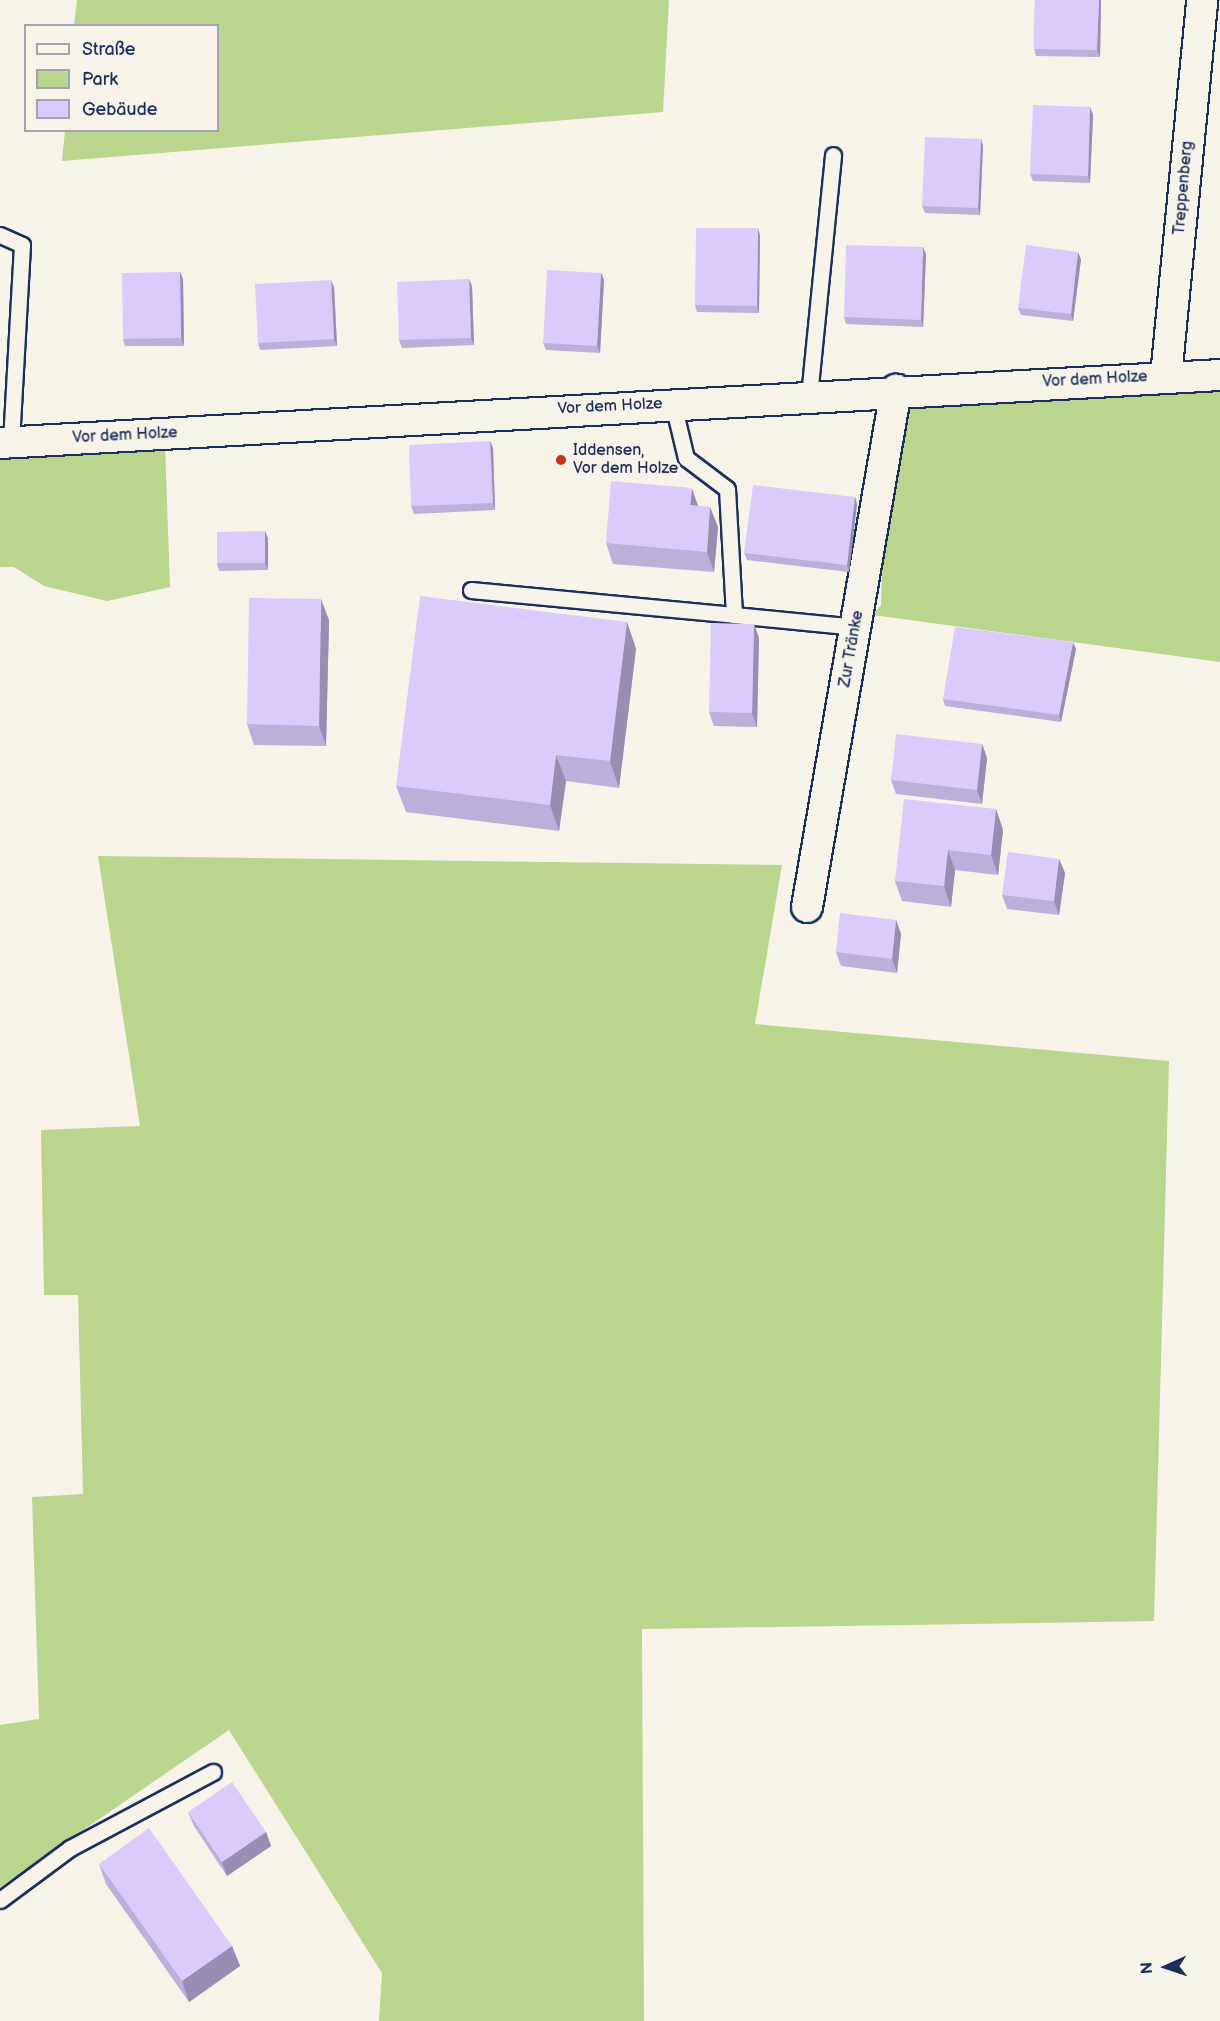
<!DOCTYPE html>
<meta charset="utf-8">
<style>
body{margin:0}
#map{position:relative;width:1220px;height:2021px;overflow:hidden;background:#f7f3e8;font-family:"Balsamiq Sans",sans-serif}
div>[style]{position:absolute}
.green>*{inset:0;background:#bad58d}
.roads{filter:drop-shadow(2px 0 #1b2f5e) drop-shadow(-2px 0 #1b2f5e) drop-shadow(0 2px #1b2f5e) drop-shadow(0 -2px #1b2f5e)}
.lane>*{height:15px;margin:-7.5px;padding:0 7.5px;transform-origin:7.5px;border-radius:7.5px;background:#f7f3e8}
.street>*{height:30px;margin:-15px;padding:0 15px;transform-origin:15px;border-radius:15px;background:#f7f3e8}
.wall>*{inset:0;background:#bcafda}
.shaded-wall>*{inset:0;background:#998eb1}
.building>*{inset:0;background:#dbcbfd}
.dots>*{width:16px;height:16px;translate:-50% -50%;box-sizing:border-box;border:3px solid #f7f3e8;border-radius:50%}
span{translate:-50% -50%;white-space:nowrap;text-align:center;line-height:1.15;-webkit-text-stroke:6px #f7f3e8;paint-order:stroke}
.street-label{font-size:16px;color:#1b2f5e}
.poi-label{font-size:16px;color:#1b2f5e}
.left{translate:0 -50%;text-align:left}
.legend{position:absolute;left:24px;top:24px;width:195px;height:108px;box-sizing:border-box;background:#f7f3e8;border:2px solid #9fa5b1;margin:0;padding:8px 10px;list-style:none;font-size:18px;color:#1b2f5e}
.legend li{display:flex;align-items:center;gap:12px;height:30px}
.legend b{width:30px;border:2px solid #9fa5b1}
.north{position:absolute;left:1136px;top:1937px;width:60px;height:60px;-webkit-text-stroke:4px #f7f3e8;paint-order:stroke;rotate:267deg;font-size:16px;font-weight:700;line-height:24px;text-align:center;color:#1b2f5e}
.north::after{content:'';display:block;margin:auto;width:21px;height:27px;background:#1b2f5e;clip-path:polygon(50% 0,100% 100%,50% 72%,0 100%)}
</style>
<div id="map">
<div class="green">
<div style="clip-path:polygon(77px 0,669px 0,663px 112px,62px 161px,65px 131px,218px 130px,218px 26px,74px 25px)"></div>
<div style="clip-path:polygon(1220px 391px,1220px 662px,873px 615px,881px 605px,883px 541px,908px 408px)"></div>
<div style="clip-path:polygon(165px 445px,170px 587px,107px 601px,44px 586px,14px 567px,0 567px,0 455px)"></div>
<div style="clip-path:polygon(98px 856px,782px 865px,755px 1024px,1169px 1061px,1154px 1621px,642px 1629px,644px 2021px,379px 2021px,382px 1973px,229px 1730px,0 1887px,0 1725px,39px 1719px,32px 1497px,83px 1494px,78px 1295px,44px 1295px,41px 1130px,140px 1126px)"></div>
</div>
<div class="roads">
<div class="lane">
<div style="left:0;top:235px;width:24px;rotate:24deg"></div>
<div style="left:22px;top:245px;width:197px;rotate:93.2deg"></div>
<div style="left:809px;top:396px;width:242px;rotate:-84.3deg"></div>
<div style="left:673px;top:404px;width:56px;rotate:76.5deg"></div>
<div style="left:686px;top:458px;width:51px;rotate:37.1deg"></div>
<div style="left:727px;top:489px;width:126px;rotate:86.8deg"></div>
<div style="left:734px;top:615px;width:123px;rotate:5.6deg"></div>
<div style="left:471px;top:590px;width:264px;rotate:5.4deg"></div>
<div style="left:0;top:1900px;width:87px;rotate:-36.6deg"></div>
<div style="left:70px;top:1848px;width:162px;rotate:-28deg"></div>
</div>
<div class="street">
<div style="left:1166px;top:377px;width:379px;rotate:-84.5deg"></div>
<div style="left:0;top:443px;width:1222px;rotate:-3.19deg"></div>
<div style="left:807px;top:907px;width:525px;rotate:-80.23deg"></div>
</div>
</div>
<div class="wall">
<div style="clip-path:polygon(1035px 0,1101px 0,1100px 57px,1036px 56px,1034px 49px)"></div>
<div style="clip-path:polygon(1090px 107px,1093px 115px,1090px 183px,1033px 181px,1030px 174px)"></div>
<div style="clip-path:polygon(981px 139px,983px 146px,980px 215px,925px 213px,922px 206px)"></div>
<div style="clip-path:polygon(760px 235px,759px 313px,697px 312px,695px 305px)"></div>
<div style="clip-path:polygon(926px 254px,923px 327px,846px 324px,844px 317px)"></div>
<div style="clip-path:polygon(1081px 259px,1073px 321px,1021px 315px,1018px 308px)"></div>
<div style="clip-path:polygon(180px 272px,183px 279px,184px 346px,125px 346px,123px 339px)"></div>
<div style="clip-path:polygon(601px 273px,604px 280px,600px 353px,546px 350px,543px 343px)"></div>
<div style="clip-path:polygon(472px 286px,474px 345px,402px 348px,399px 340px)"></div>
<div style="clip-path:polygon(334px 287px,337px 346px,260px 350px,258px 343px)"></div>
<div style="clip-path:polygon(490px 441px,493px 448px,495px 510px,414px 514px,411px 506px)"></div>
<div style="clip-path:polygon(855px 497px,857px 504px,849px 572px,747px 560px,744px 553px)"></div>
<div style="clip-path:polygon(698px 506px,710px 507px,718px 527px,714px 572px,613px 564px,606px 543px)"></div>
<div style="clip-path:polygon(265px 531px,268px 539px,268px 570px,219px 571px,217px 563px)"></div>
<div style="clip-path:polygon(329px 620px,326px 746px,254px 745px,247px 724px)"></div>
<div style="clip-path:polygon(627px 622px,636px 649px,619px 788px,566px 781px,559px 831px,406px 812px,396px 786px)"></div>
<div style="clip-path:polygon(754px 624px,759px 638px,757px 727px,714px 726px,709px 712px)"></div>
<div style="clip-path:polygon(1076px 649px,1061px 722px,945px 706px,943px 699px)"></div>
<div style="clip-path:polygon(982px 744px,987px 758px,982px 804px,896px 794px,891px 780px)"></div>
<div style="clip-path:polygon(996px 809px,1003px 830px,998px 875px,955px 870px,951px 907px,902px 901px,895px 881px)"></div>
<div style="clip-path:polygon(1059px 859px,1065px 873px,1059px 915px,1007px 909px,1002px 895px)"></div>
<div style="clip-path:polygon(896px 920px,901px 934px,897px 973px,841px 966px,836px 952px)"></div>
<div style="clip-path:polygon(188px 1812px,266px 1832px,271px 1846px,227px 1876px,194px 1826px)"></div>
<div style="clip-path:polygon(99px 1864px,232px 1946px,240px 1966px,189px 2002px,106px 1884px)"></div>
</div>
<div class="shaded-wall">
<div style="clip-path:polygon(1099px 0,1101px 0,1100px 57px,1097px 50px)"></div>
<div style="clip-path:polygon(1090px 107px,1093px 115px,1090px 183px,1088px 176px)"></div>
<div style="clip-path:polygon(981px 139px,983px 146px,980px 215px,978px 208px)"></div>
<div style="clip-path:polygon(758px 228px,760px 235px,759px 313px,757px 306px)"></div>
<div style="clip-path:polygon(923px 247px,926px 254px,923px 327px,921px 320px)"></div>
<div style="clip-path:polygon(1078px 252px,1081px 259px,1073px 321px,1071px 314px)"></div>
<div style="clip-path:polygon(180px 272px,183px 279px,184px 346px,181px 338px)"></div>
<div style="clip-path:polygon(601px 273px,604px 280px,600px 353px,597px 346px)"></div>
<div style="clip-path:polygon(469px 279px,472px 286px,474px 345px,471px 338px)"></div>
<div style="clip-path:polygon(331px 280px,334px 287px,337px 346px,334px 339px)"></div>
<div style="clip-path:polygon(490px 441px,493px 448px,495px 510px,493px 503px)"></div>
<div style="clip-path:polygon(692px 488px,699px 509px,690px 505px)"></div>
<div style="clip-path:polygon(855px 497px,857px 504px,849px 572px,847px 565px)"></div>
<div style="clip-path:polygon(710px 507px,718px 527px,714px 572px,707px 552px)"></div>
<div style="clip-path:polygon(265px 531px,268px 539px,268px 570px,265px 563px)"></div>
<div style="clip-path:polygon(321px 599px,329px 620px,326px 746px,319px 726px)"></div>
<div style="clip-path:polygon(627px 622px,636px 649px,619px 788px,610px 761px)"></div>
<div style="clip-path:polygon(754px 624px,759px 638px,757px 727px,752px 713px)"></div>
<div style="clip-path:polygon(1073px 642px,1076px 649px,1061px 722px,1059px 715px)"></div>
<div style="clip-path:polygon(982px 744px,987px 758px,982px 804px,977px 790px)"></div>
<div style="clip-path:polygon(556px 755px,566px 781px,559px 831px,550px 805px)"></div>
<div style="clip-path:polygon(996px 809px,1003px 830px,998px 875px,991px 855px)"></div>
<div style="clip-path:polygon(948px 850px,955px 870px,951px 907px,944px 886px)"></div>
<div style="clip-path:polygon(1059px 859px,1065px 873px,1059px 915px,1054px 901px)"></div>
<div style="clip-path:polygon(896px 920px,901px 934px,897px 973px,892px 959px)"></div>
<div style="clip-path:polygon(266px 1832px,271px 1846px,227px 1876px,222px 1862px)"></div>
<div style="clip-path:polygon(232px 1946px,240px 1966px,189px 2002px,182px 1981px)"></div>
</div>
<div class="building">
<div style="clip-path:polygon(1035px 0,1099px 0,1097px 50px,1034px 49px)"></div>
<div style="clip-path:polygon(1033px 105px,1090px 107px,1088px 176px,1030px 174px)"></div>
<div style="clip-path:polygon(925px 137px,981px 139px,978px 208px,922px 206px)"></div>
<div style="clip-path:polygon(696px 228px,758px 228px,757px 306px,695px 305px)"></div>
<div style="clip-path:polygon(846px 245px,923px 247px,921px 320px,844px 317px)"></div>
<div style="clip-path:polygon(1026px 245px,1078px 252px,1071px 314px,1018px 308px)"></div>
<div style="clip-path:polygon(547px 270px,601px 273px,597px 346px,543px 343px)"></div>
<div style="clip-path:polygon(180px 272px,181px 338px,123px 339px,122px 273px)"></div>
<div style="clip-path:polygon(469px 279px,471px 338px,399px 340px,397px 282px)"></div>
<div style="clip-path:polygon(331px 280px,334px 339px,258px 343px,255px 284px)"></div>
<div style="clip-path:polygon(490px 441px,493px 503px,411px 506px,409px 445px)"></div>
<div style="clip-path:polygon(611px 481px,692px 488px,690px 505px,710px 507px,707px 552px,606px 543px)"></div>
<div style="clip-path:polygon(753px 485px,855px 497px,847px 565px,744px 553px)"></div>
<div style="clip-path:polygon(265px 531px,265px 563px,217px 563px,217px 532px)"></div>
<div style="clip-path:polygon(420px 596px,627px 622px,610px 761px,556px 755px,550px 805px,396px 786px)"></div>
<div style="clip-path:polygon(249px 598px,321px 599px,319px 726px,247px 724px)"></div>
<div style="clip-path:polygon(711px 623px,754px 624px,752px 713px,709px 712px)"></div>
<div style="clip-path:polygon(955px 627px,1073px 642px,1059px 715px,943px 699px)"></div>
<div style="clip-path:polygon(896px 734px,982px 744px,977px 790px,891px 780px)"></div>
<div style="clip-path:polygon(904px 799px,996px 809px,991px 855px,948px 850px,944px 886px,895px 881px)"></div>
<div style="clip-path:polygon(1008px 852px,1059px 859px,1054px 901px,1002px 895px)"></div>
<div style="clip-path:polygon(840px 913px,896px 920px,892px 959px,836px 952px)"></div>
<div style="clip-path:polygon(232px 1782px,266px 1832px,222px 1862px,188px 1812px)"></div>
<div style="clip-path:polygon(149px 1828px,232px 1946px,182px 1981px,99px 1864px)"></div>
</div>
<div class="dots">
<div style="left:561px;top:460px;background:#c8321e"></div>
</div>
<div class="street-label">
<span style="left:1184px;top:188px;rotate:-85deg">Treppenberg</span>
<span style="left:1095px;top:380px;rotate:-3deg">Vor dem Holze</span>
<span style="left:610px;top:407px;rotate:-3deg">Vor dem Holze</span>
<span style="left:125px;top:436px;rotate:-3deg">Vor dem Holze</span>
<span style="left:852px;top:649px;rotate:-80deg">Zur Tränke</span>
</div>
<div class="poi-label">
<span class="left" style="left:573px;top:460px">Iddensen,<br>Vor dem Holze</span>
</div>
<ul class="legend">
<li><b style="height:8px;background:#f7f3e8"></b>Straße</li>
<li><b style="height:16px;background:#bad58d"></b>Park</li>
<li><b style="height:16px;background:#dbcbfd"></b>Gebäude</li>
</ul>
<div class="north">N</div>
</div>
